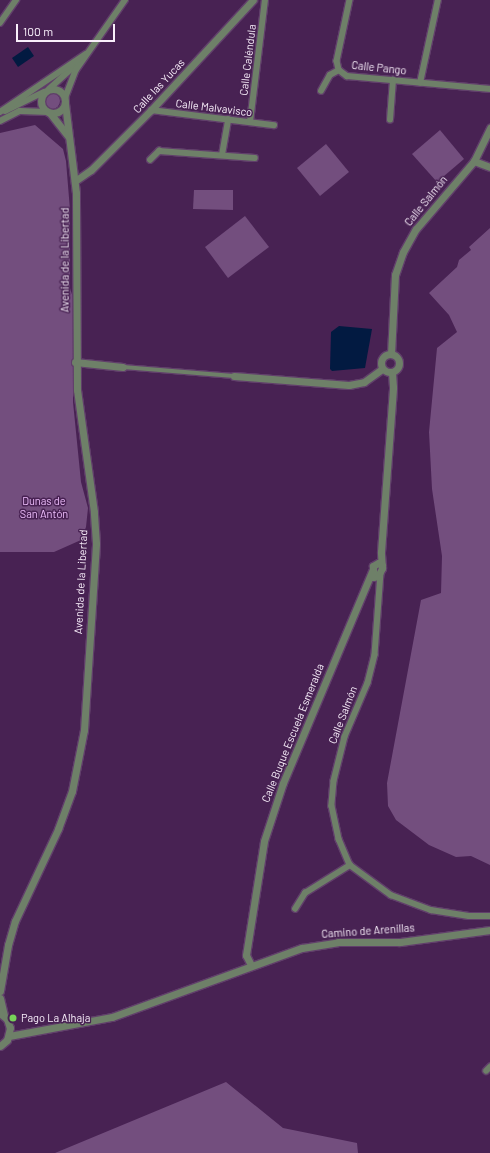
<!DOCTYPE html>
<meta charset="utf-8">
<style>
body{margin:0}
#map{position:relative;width:490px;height:1153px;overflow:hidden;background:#482253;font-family:Barlow,sans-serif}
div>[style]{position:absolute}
.green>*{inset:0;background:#734e7e}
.round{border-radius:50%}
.water>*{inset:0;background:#021a41}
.roads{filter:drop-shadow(1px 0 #613f6b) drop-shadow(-1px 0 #613f6b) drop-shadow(0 1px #613f6b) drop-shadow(0 -1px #613f6b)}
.pedestrian>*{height:4px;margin:-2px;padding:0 2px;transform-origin:2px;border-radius:2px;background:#6e8068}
.minor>*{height:5.5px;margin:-2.75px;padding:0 2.75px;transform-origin:2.75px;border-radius:2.75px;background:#6e8068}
.tertiary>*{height:7px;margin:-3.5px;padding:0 3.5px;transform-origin:3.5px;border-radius:3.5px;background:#6e8068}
.tertiary>.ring{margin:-3.5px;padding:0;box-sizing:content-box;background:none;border:7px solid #6e8068;border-radius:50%}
.dots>*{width:11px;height:11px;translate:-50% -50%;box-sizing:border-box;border:2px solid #482253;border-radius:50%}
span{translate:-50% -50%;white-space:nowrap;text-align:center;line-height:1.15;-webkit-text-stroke:3px #482253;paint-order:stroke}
.street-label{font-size:11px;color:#f9effb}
.park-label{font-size:11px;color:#eebefc}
.poi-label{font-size:11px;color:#f9effb}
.left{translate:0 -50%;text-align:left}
.scale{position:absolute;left:16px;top:24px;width:99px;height:18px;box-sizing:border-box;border:2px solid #f9effb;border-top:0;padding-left:5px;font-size:12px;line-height:14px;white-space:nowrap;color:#f9effb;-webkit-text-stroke:3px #482253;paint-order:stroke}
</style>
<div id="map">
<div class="green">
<div class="round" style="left:44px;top:93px;width:16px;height:16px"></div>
<div style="clip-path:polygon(35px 125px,63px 149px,66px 161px,70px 210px,70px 288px,74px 301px,73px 402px,81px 482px,88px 508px,86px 527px,81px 540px,54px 552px,0 552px,0 133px)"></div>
<div style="clip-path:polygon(440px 130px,464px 159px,437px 182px,412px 154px)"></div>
<div style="clip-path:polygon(326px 144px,349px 172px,320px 196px,297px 168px)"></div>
<div style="clip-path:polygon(194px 190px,233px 190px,233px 210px,193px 209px)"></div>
<div style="clip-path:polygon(245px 216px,269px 247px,228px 278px,205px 247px)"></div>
<div style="clip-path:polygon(490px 228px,490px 865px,471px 856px,456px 857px,429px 845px,396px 820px,388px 806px,387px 783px,421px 600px,441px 593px,442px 556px,432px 489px,429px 432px,437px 348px,457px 332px,449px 315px,429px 293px,457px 267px,459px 260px,471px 250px,469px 247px)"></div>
<div style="clip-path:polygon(226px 1082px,283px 1128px,357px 1143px,358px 1153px,55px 1153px)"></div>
</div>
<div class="water">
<div style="clip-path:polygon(28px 47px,34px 56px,18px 67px,12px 58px)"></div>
<div style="clip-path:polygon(339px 326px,372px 329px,365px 368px,332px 371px,330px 369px,331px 332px)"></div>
</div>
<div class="roads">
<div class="pedestrian">
<div style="left:123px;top:367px;width:111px;rotate:4.6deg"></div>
</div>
<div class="minor">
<div style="left:350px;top:0;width:62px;rotate:102deg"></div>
<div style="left:337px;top:61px;width:9px;rotate:77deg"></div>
<div style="left:339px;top:70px;width:10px;rotate:37deg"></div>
<div style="left:347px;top:76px;width:144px;rotate:5.2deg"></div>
<div style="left:0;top:23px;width:28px;rotate:-55deg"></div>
<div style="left:420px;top:83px;width:85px;rotate:-77.8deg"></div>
<div style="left:49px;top:89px;width:38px;rotate:-42deg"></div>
<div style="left:321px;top:91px;width:18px;rotate:-61deg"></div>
<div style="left:330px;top:75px;width:10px;rotate:-29deg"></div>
<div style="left:65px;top:98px;width:30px;rotate:-69deg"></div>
<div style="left:76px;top:70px;width:85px;rotate:-55deg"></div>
<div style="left:151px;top:110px;width:124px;rotate:7deg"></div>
<div style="left:5px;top:111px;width:43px;rotate:-26deg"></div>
<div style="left:0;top:112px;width:104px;rotate:-34deg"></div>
<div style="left:390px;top:120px;width:40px;rotate:-85.7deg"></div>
<div style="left:0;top:121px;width:22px;rotate:-27deg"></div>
<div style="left:20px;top:111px;width:28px;rotate:2deg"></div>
<div style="left:250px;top:122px;width:123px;rotate:-83deg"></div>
<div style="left:222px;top:155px;width:36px;rotate:-80deg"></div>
<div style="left:150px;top:160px;width:13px;rotate:-45deg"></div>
<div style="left:159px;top:151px;width:96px;rotate:4.2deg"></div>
<div style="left:381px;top:573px;width:82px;rotate:94.2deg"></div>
<div style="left:375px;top:655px;width:29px;rotate:104deg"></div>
<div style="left:368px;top:683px;width:59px;rotate:113.1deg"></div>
<div style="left:345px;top:737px;width:45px;rotate:104deg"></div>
<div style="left:334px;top:781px;width:25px;rotate:95deg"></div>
<div style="left:332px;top:806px;width:34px;rotate:78deg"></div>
<div style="left:339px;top:839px;width:28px;rotate:67deg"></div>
<div style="left:350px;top:865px;width:51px;rotate:36.2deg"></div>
<div style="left:391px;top:895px;width:43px;rotate:20.6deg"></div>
<div style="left:431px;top:910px;width:38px;rotate:9deg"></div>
<div style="left:469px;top:916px;width:21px"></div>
<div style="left:295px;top:909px;width:19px;rotate:-58deg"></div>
<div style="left:305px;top:893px;width:53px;rotate:-31.9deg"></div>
<div style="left:486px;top:1071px;width:6px;rotate:-45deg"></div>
</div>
<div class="tertiary">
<div class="ring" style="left:41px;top:89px;width:17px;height:17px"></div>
<div style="left:50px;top:113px;width:29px;rotate:52deg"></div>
<div style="left:474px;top:161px;width:17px;rotate:21deg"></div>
<div style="left:75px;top:181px;width:19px;rotate:-35deg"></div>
<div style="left:91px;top:170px;width:85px;rotate:-45deg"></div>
<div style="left:151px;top:110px;width:150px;rotate:-47.2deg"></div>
<div class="ring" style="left:381px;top:354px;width:11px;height:11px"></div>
<div style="left:391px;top:354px;width:79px;rotate:-87.1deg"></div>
<div style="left:395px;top:275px;width:24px;rotate:-71deg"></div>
<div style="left:403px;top:252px;width:26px;rotate:-61deg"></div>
<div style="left:416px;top:229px;width:89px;rotate:-49.5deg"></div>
<div style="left:474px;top:161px;width:37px;rotate:-64deg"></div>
<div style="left:75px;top:362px;width:48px;rotate:5.9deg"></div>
<div style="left:234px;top:376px;width:115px;rotate:4.5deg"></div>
<div style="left:349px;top:385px;width:15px;rotate:-11deg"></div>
<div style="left:364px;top:382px;width:22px;rotate:-36deg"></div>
<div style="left:382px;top:565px;width:4px;rotate:-153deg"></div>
<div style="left:378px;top:563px;width:6px;rotate:149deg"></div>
<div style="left:373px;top:566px;width:11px;rotate:90deg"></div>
<div style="left:373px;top:577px;width:5px;rotate:-11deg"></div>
<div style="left:378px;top:576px;width:9px;rotate:-63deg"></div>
<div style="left:382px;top:568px;width:16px;rotate:-94deg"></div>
<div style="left:381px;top:552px;width:165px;rotate:-85.8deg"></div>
<div style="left:393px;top:387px;width:15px;rotate:-94deg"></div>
<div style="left:251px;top:965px;width:11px;rotate:-117deg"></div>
<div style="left:246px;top:955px;width:115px;rotate:-81deg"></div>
<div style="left:264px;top:841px;width:61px;rotate:-71.9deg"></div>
<div style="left:283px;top:783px;width:230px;rotate:-67.2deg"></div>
<div style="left:0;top:991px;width:47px;rotate:-80.1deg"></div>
<div style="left:8px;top:945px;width:25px;rotate:-74deg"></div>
<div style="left:15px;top:921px;width:102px;rotate:-64.9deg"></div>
<div style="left:58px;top:829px;width:40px;rotate:-69.8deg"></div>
<div style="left:72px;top:791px;width:62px;rotate:-78.9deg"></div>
<div style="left:84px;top:730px;width:187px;rotate:-86.3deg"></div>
<div style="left:96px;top:543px;width:31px;rotate:-94deg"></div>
<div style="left:94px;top:512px;width:123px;rotate:-97.9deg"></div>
<div style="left:77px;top:390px;width:197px;rotate:-90.3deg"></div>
<div style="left:76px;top:193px;width:90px;rotate:-97deg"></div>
<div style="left:0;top:998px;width:18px;rotate:77deg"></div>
<div style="left:0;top:1013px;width:9px;rotate:41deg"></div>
<div style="left:7px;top:1019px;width:9px;rotate:72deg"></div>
<div style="left:10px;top:1028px;width:12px;rotate:104deg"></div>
<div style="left:7px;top:1040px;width:9px;rotate:139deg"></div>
<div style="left:9px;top:1036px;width:105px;rotate:-10.5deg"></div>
<div style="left:112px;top:1017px;width:202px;rotate:-20deg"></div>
<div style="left:302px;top:948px;width:36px;rotate:-9deg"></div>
<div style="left:338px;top:942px;width:62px"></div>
<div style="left:400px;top:942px;width:91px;rotate:-7.6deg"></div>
</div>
</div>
<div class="dots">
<div style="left:13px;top:1018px;background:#77d259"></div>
</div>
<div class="street-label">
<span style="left:248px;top:60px;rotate:-83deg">Calle Caléndula</span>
<span style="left:379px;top:68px;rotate:6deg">Calle Pango</span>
<span style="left:159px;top:86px;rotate:-47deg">Calle las Yucas</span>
<span style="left:214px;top:108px;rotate:7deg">Calle Malvavisco</span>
<span style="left:426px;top:201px;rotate:-51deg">Calle Salmón</span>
<span style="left:65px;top:260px;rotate:-90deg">Avenida de la Libertad</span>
<span style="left:81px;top:582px;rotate:-87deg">Avenida de la Libertad</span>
<span style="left:343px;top:715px;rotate:-69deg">Calle Salmón</span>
<span style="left:293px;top:733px;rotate:-68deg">Calle Buque Escuela Esmeralda</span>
<span style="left:368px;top:931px;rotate:-4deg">Camino de Arenillas</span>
</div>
<div class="park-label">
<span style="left:44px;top:508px">Dunas de<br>San Antón</span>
</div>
<div class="poi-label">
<span class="left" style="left:21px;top:1018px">Pago La Alhaja</span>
</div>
<div class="scale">100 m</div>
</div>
